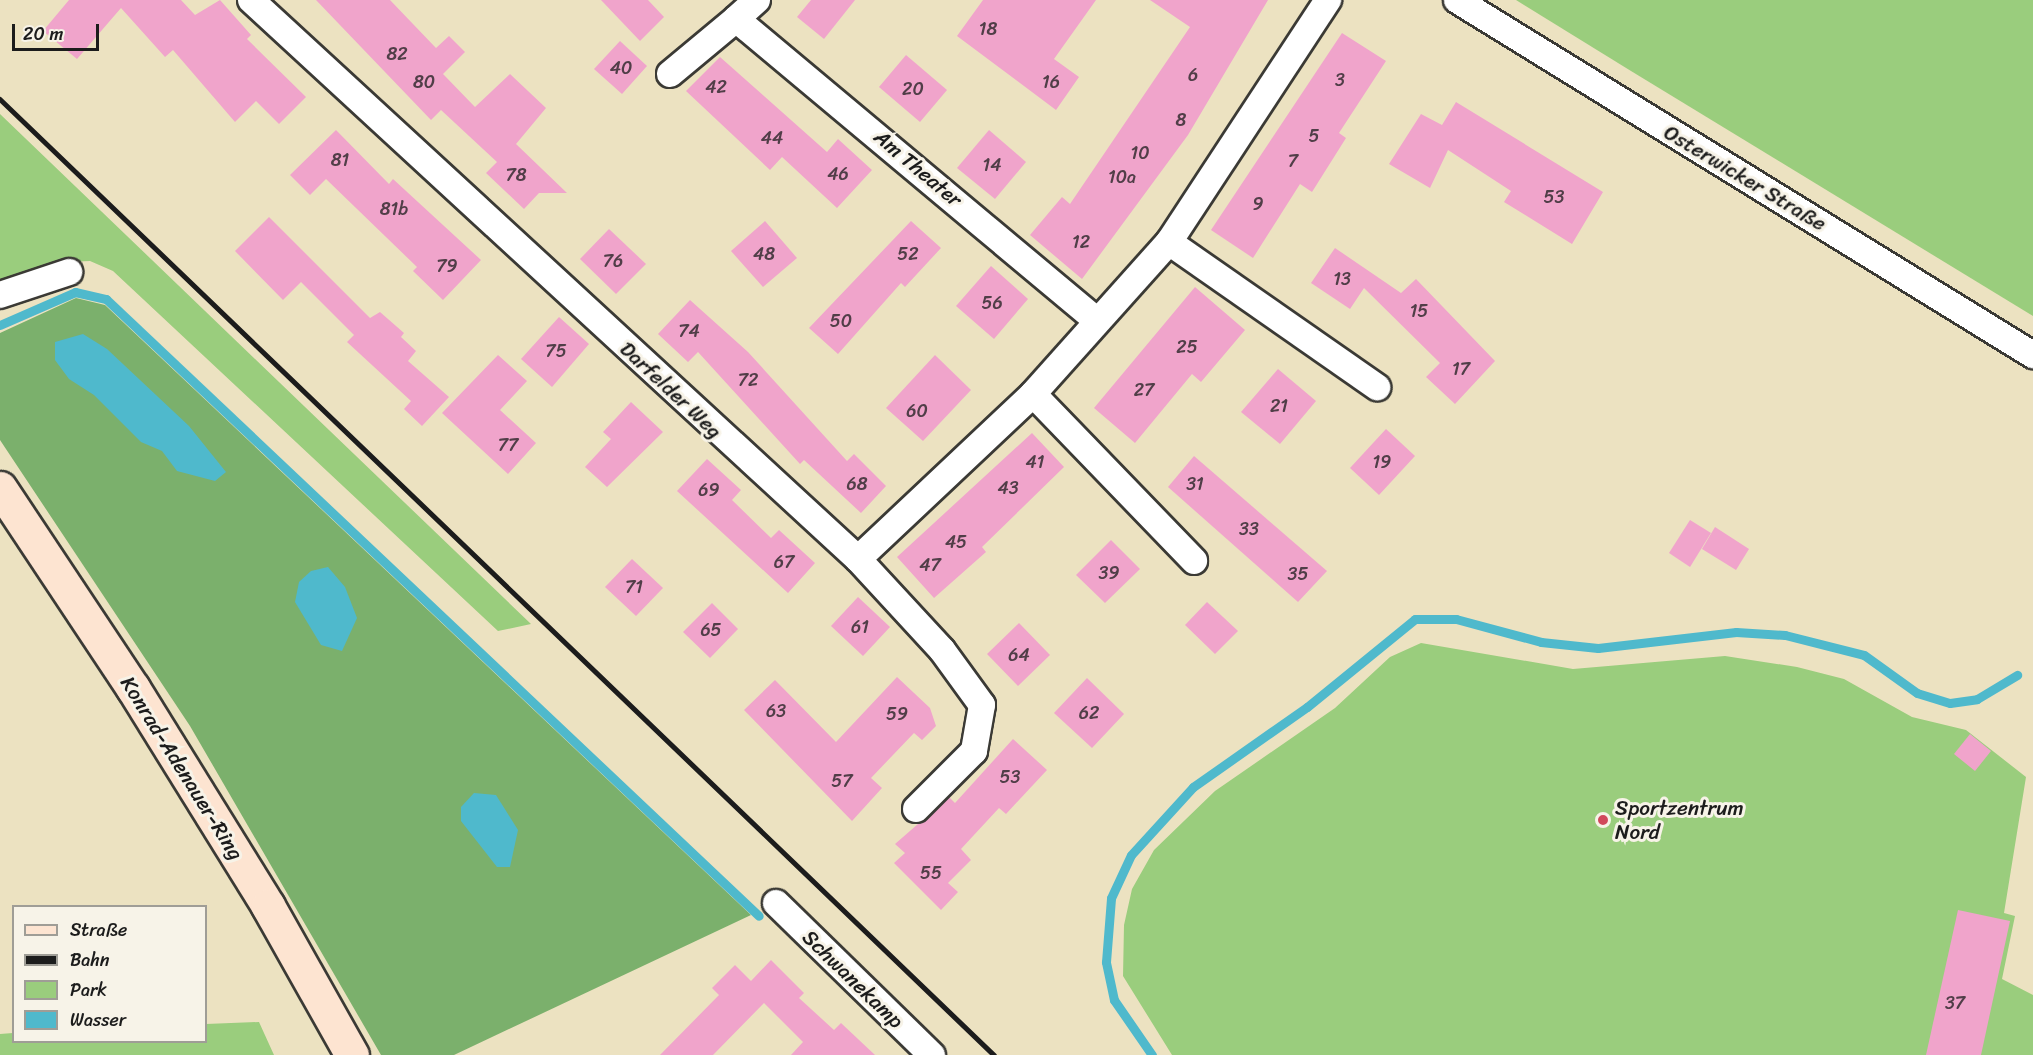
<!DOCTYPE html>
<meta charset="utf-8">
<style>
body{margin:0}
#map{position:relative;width:2033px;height:1055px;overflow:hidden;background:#ece2c1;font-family:Sriracha,sans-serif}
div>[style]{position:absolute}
.green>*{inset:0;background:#9acd7d}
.forest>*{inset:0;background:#7bb06c}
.water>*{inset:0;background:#4fb9cc}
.stream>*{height:9px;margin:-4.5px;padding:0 4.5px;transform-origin:4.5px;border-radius:4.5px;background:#4fb9cc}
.building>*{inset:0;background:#f0a4cb}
.roads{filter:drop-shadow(2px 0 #3b3a35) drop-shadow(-2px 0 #3b3a35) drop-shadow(0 2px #3b3a35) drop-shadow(0 -2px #3b3a35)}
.minor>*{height:26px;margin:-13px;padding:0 13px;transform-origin:13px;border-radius:13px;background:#fff}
.secondary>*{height:33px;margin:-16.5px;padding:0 16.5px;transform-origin:16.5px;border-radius:16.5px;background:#fde4d1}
.rail>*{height:4.5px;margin:-2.25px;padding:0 2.25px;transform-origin:2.25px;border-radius:2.25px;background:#1c1c1c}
.dots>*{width:16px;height:16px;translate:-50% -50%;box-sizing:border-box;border:3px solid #f7f3e8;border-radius:50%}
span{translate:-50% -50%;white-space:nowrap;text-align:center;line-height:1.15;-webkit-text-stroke:6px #f7f3e8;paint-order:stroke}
.number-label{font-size:18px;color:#513e48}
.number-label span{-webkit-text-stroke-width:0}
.street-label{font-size:21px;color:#1c1c1c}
.poi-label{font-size:21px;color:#1c1c1c}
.left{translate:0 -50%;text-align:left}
.legend{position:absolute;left:12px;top:905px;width:195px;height:138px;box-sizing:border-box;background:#f7f3e8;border:2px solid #9f9d96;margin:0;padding:8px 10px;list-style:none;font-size:18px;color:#1c1c1c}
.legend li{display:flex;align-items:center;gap:12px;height:30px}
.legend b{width:30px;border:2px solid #9f9d96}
.scale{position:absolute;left:12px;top:24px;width:87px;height:27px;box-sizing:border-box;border:3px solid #1c1c1c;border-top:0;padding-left:8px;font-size:18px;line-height:21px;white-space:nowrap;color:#1c1c1c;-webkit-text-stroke:4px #f7f3e8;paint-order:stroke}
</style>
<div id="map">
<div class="green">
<div style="clip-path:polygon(1516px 0,2033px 0,2033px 316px,1631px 71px)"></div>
<div style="clip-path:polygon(0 114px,531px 624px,498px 631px,113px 271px,90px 261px,65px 262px,0 284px)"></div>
<div style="clip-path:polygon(1421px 643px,1573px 669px,1725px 656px,1797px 667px,1844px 679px,1912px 717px,1966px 730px,2026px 777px,2004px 913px,2015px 916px,2002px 979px,2033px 995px,2033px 1055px,1172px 1055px,1123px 976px,1124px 925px,1132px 889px,1154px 850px,1215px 791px,1335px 708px,1390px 657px)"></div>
<div style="clip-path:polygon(259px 1022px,274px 1055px,0 1055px,0 1034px,13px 1033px,14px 1042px,206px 1042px,206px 1024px)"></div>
</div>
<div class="forest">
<div style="clip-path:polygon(76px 298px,105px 305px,751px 915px,454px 1055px,381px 1055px,190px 726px,0 440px,0 333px)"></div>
</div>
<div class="water">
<div style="clip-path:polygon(83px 334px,107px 349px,189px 426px,226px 472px,215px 481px,177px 471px,162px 451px,141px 442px,94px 395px,69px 379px,55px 360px,55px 342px)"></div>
<div style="clip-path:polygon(328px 567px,345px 587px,357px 618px,342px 651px,321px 645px,295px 602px,299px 582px,311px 571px)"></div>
<div style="clip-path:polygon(474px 793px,496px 795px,518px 830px,510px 867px,497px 867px,461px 821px,461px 807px)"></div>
</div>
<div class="stream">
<div style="left:0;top:325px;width:82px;rotate:-23.7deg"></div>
<div style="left:75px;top:292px;width:32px;rotate:13deg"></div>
<div style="left:106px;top:299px;width:898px;rotate:43.38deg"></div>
<div style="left:1152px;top:1055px;width:67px;rotate:-124.6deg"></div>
<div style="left:1114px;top:1000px;width:39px;rotate:-102deg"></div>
<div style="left:1106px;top:962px;width:64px;rotate:-85.5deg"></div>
<div style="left:1111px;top:898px;width:47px;rotate:-65.1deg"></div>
<div style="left:1131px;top:855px;width:92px;rotate:-47.6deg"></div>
<div style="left:1193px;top:787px;width:139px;rotate:-35.1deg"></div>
<div style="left:1307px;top:707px;width:139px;rotate:-39.2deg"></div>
<div style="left:1415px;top:619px;width:41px"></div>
<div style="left:1456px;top:619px;width:88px;rotate:15.1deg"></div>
<div style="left:1541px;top:642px;width:57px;rotate:6deg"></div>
<div style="left:1598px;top:648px;width:139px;rotate:-6.6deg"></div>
<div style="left:1736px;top:632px;width:49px;rotate:3.5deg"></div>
<div style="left:1785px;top:635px;width:81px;rotate:14.2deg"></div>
<div style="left:1864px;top:655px;width:65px;rotate:35.6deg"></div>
<div style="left:1917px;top:693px;width:34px;rotate:17deg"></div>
<div style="left:1950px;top:703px;width:27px;rotate:-8deg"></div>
<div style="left:1977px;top:699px;width:47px;rotate:-31deg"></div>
</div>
<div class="building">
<div style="clip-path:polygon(69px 0,181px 0,195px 15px,220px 0,251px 35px,247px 39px,306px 97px,279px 124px,256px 101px,235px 122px,173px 50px,165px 57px,121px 8px,77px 59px,43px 31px)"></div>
<div style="clip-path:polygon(316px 0,390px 0,436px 48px,449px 36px,465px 52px,443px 74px,475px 107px,510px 74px,546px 108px,516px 144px,567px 193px,539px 193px,524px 209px,486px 173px,497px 162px,441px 110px,431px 120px)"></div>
<div style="clip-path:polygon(601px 0,648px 0,664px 17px,640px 41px)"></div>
<div style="clip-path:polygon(811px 0,855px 0,824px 39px,797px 17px)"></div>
<div style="clip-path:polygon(983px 0,1096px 0,1054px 59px,1079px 77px,1056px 110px,957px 36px)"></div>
<div style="clip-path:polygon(1150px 0,1268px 0,1188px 135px,1082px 279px,1030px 235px,1062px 197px,1070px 204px,1190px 27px)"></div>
<div style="clip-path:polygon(1342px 33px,1386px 61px,1339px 133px,1346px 138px,1312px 192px,1300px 184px,1253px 258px,1211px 230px)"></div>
<div style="clip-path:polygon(620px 41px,647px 66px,622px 94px,594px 69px)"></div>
<div style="clip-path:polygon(906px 55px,947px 90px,920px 122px,879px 87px)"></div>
<div style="clip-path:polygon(720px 57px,827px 152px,838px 139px,872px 170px,837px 208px,782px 157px,770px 170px,686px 91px)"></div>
<div style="clip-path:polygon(1456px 102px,1603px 192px,1572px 244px,1504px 202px,1511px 191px,1448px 150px,1430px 188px,1389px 164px,1421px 114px,1442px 125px)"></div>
<div style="clip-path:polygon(336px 130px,389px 184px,393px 179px,481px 260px,443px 300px,413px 271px,417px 267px,326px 179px,310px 195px,290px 175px)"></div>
<div style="clip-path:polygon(989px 130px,1026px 162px,995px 199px,957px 168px)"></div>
<div style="clip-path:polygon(269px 217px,370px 318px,380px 312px,404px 333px,401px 337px,416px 351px,408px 361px,449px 397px,422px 426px,404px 409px,411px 401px,347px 342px,354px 335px,301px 282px,283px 300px,235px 251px)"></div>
<div style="clip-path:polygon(765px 221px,797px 258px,763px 287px,731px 251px)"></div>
<div style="clip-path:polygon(911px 221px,941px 248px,905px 287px,901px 283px,838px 354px,809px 328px)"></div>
<div style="clip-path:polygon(609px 229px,646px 264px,616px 294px,580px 259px)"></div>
<div style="clip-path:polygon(1335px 248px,1401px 293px,1416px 279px,1495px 361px,1455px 404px,1426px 377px,1440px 363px,1364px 288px,1350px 309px,1311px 283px)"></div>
<div style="clip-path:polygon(991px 266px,1028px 299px,994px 339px,956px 306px)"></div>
<div style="clip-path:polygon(1195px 287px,1245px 330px,1201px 382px,1192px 374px,1135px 443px,1094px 408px)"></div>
<div style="clip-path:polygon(690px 300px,748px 352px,847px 461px,854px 454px,886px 486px,861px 513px,804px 460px,800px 464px,698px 352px,688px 362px,658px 334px)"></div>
<div style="clip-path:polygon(559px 317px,589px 344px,552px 387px,521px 359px)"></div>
<div style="clip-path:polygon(498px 355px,527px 381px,500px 410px,536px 443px,508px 474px,442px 413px)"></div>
<div style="clip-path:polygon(935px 355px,971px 390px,923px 441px,886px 408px)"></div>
<div style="clip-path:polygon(1278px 369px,1316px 401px,1280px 444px,1241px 412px)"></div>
<div style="clip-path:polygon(631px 402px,663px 432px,607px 487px,585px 467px,611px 439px,603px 432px)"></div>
<div style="clip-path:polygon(1386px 429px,1415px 456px,1379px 495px,1350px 468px)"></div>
<div style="clip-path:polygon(1032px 433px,1064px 467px,982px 547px,986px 552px,934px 598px,897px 557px)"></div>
<div style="clip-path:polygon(1194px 456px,1327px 571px,1298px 602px,1168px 487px)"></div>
<div style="clip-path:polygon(707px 459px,741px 490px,732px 500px,771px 538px,779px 530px,815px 563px,788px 593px,677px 491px)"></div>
<div style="clip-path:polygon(1690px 520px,1711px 533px,1690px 567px,1669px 553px)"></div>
<div style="clip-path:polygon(1715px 527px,1749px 549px,1736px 570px,1702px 549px)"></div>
<div style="clip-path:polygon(1111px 540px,1140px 569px,1105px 603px,1076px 575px)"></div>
<div style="clip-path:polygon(632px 559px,663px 588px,636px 616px,605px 587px)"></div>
<div style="clip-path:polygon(858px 597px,890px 627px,863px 656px,831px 626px)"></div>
<div style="clip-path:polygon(1207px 602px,1238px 631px,1215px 654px,1185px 625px)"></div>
<div style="clip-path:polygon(712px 603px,738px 629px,710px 658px,683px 632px)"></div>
<div style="clip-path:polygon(1019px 623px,1050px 655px,1018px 686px,987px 654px)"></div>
<div style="clip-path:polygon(897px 677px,930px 708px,936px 726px,922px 740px,914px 733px,871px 778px,882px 788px,852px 821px,744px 710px,775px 680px,836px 742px)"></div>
<div style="clip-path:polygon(1087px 678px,1124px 714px,1092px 748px,1054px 713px)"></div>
<div style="clip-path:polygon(1970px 734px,1991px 751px,1975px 771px,1954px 754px)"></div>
<div style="clip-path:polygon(1013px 739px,1047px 770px,1006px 814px,999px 808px,961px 849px,971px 860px,948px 883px,958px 892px,941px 910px,894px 863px,905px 853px,895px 844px,949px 797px,955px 803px)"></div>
<div style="clip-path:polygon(1958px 910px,2010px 921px,1981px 1055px,1926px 1055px)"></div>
<div style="clip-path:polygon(771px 960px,804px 993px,799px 998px,834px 1030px,841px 1023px,875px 1055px,791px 1055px,803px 1042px,764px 1003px,713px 1055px,660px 1055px,719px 995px,712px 988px,735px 965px,751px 981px)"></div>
</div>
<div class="roads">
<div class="minor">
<div style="left:251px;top:0;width:825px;rotate:42.64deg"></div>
<div style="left:858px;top:559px;width:124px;rotate:47.3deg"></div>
<div style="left:942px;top:650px;width:68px;rotate:54deg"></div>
<div style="left:982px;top:705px;width:47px;rotate:99.9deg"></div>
<div style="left:974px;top:751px;width:82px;rotate:135deg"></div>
<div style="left:757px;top:0;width:28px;rotate:138deg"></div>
<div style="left:736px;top:19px;width:469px;rotate:39.9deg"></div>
<div style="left:1457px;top:0;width:677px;rotate:31.65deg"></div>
<div style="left:670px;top:74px;width:86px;rotate:-39.8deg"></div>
<div style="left:1169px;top:242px;width:254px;rotate:34.9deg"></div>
<div style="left:0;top:295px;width:73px;rotate:-18.4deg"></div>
<div style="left:1033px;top:394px;width:232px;rotate:46deg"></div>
<div style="left:858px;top:559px;width:241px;rotate:-43.3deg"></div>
<div style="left:1033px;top:394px;width:204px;rotate:-48.2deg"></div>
<div style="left:1169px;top:242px;width:290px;rotate:-56.7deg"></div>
<div style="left:776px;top:903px;width:218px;rotate:44.3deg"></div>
</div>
<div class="secondary">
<div style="left:0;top:488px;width:240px;rotate:56.4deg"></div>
<div style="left:133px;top:688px;width:256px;rotate:58.2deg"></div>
<div style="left:268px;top:906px;width:171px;rotate:60.6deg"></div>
</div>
</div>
<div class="rail">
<div style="left:0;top:99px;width:1379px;rotate:43.88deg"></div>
</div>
<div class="dots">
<div style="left:1603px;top:820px;background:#d1495b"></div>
</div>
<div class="number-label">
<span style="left:988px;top:29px">18</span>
<span style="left:397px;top:54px">82</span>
<span style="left:621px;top:68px">40</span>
<span style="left:1193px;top:75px">6</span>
<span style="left:1340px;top:80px">3</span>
<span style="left:424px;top:82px">80</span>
<span style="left:1051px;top:82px">16</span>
<span style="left:716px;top:87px">42</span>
<span style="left:913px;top:89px">20</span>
<span style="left:1181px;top:120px">8</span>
<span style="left:1314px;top:136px">5</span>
<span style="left:772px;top:138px">44</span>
<span style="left:1140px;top:153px">10</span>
<span style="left:340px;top:160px">81</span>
<span style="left:1293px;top:161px">7</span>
<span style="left:992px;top:165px">14</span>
<span style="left:838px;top:174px">46</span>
<span style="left:516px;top:175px">78</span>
<span style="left:1122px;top:177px">10a</span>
<span style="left:1554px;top:197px">53</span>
<span style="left:1258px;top:204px">9</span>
<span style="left:394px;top:209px">81b</span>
<span style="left:1081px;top:242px">12</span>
<span style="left:764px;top:254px">48</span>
<span style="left:908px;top:254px">52</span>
<span style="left:613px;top:261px">76</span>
<span style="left:447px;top:266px">79</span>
<span style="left:1342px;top:279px">13</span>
<span style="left:992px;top:303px">56</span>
<span style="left:1419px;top:311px">15</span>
<span style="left:841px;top:321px">50</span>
<span style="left:689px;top:331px">74</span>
<span style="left:1187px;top:347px">25</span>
<span style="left:556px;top:351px">75</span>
<span style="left:1461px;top:369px">17</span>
<span style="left:748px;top:380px">72</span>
<span style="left:1144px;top:390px">27</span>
<span style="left:1279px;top:406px">21</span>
<span style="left:917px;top:411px">60</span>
<span style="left:508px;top:445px">77</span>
<span style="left:1035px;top:462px">41</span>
<span style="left:1382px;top:462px">19</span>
<span style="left:857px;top:484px">68</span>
<span style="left:1195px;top:484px">31</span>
<span style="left:1008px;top:488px">43</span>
<span style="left:709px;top:490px">69</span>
<span style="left:1249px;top:529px">33</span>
<span style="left:956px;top:542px">45</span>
<span style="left:784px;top:562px">67</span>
<span style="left:930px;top:565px">47</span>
<span style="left:1109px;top:573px">39</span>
<span style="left:1298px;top:574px">35</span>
<span style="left:634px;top:587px">71</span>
<span style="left:860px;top:627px">61</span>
<span style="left:711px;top:630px">65</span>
<span style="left:1019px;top:655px">64</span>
<span style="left:776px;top:711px">63</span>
<span style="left:1089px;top:713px">62</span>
<span style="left:897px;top:714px">59</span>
<span style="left:1010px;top:777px">53</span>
<span style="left:842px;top:781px">57</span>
<span style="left:931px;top:873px">55</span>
<span style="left:1955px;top:1003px">37</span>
</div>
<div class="street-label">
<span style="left:918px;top:168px;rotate:40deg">Am Theater</span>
<span style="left:1745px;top:178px;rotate:31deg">Osterwicker Straße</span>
<span style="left:671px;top:390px;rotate:43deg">Darfelder Weg</span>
<span style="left:182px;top:768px;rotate:58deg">Konrad-Adenauer-Ring</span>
<span style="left:853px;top:979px;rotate:44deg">Schwanekamp</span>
</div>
<div class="poi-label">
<span class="left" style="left:1615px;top:820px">Sportzentrum<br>Nord</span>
</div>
<ul class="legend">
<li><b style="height:8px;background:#fde4d1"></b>Straße</li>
<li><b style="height:8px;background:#1c1c1c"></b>Bahn</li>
<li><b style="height:16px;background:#9acd7d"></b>Park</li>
<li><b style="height:16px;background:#4fb9cc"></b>Wasser</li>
</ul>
<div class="scale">20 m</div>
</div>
